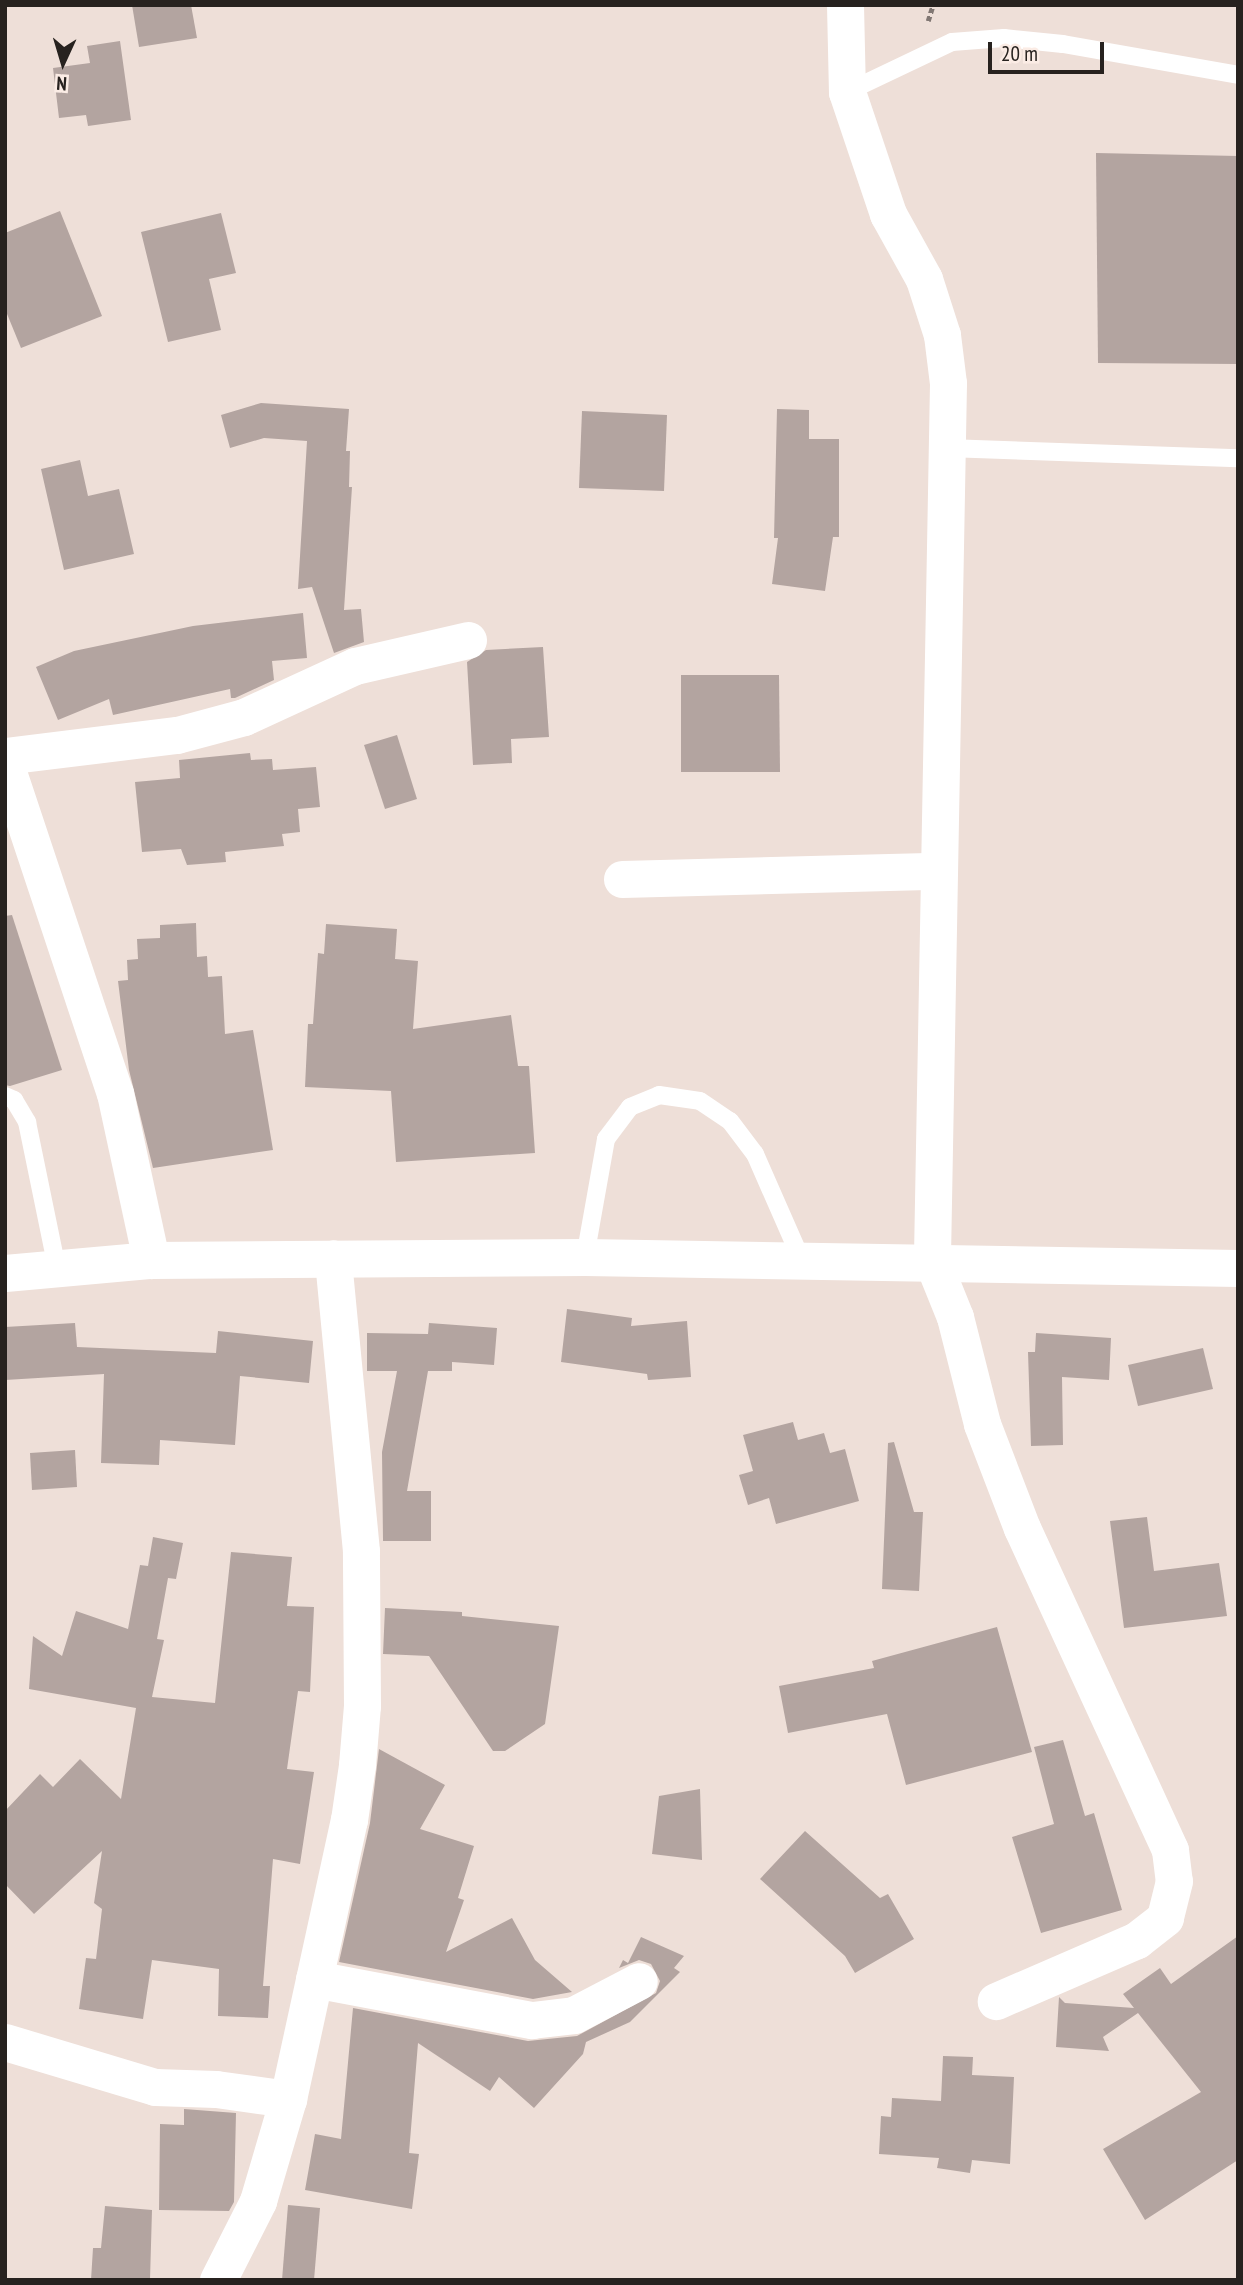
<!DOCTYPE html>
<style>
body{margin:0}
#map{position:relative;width:1243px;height:2285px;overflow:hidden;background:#eedfd8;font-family:"PT Sans Narrow",sans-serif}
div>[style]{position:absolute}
.building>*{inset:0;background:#b3a4a0}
.path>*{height:4.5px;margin-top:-2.25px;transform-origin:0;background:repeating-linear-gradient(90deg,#817773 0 5px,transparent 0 8.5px)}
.service>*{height:18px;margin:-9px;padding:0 9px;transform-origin:9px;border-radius:9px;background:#fff}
.minor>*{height:37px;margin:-18.5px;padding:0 18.5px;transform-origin:18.5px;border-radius:18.5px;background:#fff}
span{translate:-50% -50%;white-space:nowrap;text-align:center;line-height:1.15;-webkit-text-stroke:5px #fbece5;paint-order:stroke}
.frame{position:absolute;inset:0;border:7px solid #27221f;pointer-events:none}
.north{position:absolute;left:28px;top:28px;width:70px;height:70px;-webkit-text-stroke:5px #fbece5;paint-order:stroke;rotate:184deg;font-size:19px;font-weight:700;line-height:28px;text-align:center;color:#27221f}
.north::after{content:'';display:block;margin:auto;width:24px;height:32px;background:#27221f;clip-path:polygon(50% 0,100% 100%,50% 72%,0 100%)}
.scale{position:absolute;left:988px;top:42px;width:116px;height:32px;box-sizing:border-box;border:4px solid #27221f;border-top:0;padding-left:9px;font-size:21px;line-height:24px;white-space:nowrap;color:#27221f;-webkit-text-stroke:5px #fbece5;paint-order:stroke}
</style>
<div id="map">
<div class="building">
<div style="clip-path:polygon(132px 5px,191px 5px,197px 38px,139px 47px)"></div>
<div style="clip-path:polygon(120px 41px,131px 120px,88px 126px,86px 115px,59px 118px,53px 68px,90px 63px,87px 46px)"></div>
<div style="clip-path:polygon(1096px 153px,1238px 156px,1238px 364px,1098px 363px)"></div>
<div style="clip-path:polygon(60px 211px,102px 316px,21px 348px,5px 309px,5px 233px)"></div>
<div style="clip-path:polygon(221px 213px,236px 273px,209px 279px,221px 330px,168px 342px,141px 232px)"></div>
<div style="clip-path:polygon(261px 403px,349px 409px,346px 451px,350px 451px,349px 487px,352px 487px,344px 610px,361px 609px,364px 642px,334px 653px,312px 587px,298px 589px,307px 441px,264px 438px,230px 448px,221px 415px)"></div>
<div style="clip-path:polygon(777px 409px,809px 410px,809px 439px,839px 439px,839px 537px,833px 537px,825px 591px,772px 584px,778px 538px,774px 538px)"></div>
<div style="clip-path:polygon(582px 411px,667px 415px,664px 491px,579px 488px)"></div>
<div style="clip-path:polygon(80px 460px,88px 496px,119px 489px,134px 554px,64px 570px,41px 469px)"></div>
<div style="clip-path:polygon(303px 613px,307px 658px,272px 661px,274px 680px,235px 698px,231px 698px,230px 689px,113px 715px,109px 699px,58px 720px,36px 667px,74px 651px,193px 626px)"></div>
<div style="clip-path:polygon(543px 647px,549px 737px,511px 739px,512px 763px,473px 765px,467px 662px,486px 650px)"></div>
<div style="clip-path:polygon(681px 675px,779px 675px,780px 772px,681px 772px)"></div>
<div style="clip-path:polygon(397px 735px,417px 799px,385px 809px,364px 745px)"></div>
<div style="clip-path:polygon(250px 753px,251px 760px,272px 759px,273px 770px,316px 767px,320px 807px,298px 809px,300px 832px,282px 834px,284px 846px,225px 852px,226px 862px,187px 865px,181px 849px,142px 852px,135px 782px,180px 778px,179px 760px)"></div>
<div style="clip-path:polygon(12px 915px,62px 1070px,10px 1086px,5px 1085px,5px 916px)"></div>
<div style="clip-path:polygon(196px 923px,197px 957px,207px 956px,208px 977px,222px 976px,225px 1034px,253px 1030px,273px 1150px,153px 1168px,129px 1070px,118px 981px,128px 980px,127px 960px,138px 959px,137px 939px,160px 938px,160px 925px)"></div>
<div style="clip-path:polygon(326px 924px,397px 929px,395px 959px,418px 961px,413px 1029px,511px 1015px,518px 1066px,529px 1066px,535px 1153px,396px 1162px,391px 1091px,305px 1087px,308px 1024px,313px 1024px,318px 953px,324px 954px)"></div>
<div style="clip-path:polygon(567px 1309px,632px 1318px,631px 1326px,687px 1321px,691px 1377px,648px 1380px,647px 1374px,561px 1362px)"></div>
<div style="clip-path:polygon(75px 1323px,77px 1347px,216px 1353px,218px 1331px,313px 1341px,309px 1383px,240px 1376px,235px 1445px,160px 1440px,159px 1465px,101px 1463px,104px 1374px,5px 1380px,5px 1327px)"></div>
<div style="clip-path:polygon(429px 1323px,497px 1328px,494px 1365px,452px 1362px,452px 1371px,428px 1371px,407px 1491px,431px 1491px,431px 1541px,383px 1541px,382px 1452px,397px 1371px,367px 1371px,367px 1333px,428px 1334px)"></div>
<div style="clip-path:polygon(1036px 1333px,1111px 1338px,1109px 1380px,1062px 1377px,1063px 1445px,1031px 1446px,1028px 1352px,1035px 1352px)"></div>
<div style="clip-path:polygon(1203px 1348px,1213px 1389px,1138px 1406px,1128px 1365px)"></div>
<div style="clip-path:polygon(793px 1422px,798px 1440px,824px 1433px,830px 1453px,845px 1449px,859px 1501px,776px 1524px,769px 1498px,748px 1505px,739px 1475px,753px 1471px,743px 1435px)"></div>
<div style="clip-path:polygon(894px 1442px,914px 1512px,923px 1512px,919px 1591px,882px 1589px,888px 1443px)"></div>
<div style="clip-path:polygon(75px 1450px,77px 1487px,32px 1490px,30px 1453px)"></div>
<div style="clip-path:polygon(1147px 1517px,1154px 1571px,1219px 1563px,1227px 1616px,1124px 1628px,1110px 1521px)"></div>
<div style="clip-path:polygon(153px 1537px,183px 1543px,176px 1579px,168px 1578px,157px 1639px,164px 1640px,152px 1697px,215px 1703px,231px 1552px,292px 1557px,287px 1606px,314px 1607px,310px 1692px,298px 1691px,287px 1769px,314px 1772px,300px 1864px,273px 1859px,263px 1986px,270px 1986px,268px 2018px,218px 2016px,219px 1969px,152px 1960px,143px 2019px,79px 2009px,86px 1958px,96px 1959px,102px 1909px,94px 1903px,102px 1851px,34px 1914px,5px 1884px,5px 1811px,40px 1774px,53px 1787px,80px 1759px,121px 1799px,136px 1708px,29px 1689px,33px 1636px,62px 1656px,76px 1611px,128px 1629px,140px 1565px,148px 1566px)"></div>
<div style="clip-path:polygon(385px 1608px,462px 1612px,462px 1616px,559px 1626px,545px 1724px,505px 1751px,493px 1751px,429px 1656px,383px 1654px)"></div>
<div style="clip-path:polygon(997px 1627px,1032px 1752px,906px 1785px,887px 1714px,788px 1733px,779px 1686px,874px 1668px,872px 1661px)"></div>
<div style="clip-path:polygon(1063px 1740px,1085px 1816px,1094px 1813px,1122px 1910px,1041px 1933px,1012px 1837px,1054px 1824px,1034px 1747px)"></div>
<div style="clip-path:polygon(379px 1749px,445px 1785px,420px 1829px,474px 1846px,458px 1898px,464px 1900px,446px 1952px,512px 1918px,535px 1960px,572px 1992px,533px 1999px,339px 1962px,370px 1823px)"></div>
<div style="clip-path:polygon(700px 1789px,702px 1860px,652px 1854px,659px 1796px)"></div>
<div style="clip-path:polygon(805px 1831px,880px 1898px,888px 1894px,914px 1939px,855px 1973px,845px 1956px,760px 1879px)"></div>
<div style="clip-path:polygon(1238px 1936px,1238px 2160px,1145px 2220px,1103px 2149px,1201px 2092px,1138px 2013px,1103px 2037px,1109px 2051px,1056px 2047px,1059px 1997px,1065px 2003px,1134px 2008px,1123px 1994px,1160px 1968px,1171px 1984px)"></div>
<div style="clip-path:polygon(641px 1937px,684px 1956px,674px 1968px,680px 1972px,630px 2022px,586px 2042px,583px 2054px,534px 2108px,499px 2077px,490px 2091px,418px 2043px,409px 2153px,419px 2154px,412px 2209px,305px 2190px,315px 2134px,341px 2139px,353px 2008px,528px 2041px,577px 2036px,656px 1993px,660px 1981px,651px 1964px,639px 1960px,619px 1968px,623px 1960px,628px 1963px)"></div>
<div style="clip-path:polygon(943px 2056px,973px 2057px,972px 2075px,1014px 2077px,1010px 2164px,972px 2160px,970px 2173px,937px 2168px,939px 2158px,879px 2154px,881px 2116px,891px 2117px,892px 2098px,941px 2101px)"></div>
<div style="clip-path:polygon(184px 2109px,236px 2113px,234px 2202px,229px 2211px,159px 2210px,160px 2124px,184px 2125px)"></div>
<div style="clip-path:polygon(288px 2205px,320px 2208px,314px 2280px,282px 2280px)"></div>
<div style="clip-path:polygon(105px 2206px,152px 2210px,150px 2280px,91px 2280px,93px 2248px,101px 2248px)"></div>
</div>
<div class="path">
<div style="left:928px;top:21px;width:17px;rotate:-73deg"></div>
</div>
<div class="service">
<div style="left:847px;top:92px;width:116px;rotate:-25.5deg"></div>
<div style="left:952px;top:42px;width:52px;rotate:-4.4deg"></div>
<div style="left:1004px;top:38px;width:59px;rotate:5.8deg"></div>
<div style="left:1063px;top:44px;width:178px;rotate:10deg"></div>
<div style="left:947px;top:448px;width:291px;rotate:2deg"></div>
<div style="left:5px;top:1096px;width:10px;rotate:24deg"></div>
<div style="left:14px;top:1100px;width:26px;rotate:59deg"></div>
<div style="left:27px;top:1122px;width:149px;rotate:78.4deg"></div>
<div style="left:585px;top:1257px;width:120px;rotate:-79.9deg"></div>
<div style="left:606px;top:1139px;width:40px;rotate:-53deg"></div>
<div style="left:630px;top:1107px;width:31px;rotate:-22deg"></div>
<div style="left:659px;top:1095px;width:41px;rotate:8.3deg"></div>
<div style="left:700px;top:1101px;width:36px;rotate:34deg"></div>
<div style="left:730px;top:1121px;width:41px;rotate:52.9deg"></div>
<div style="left:755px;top:1154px;width:117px;rotate:66.3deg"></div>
</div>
<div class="minor">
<div style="left:845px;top:5px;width:87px;rotate:88.7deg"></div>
<div style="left:847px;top:92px;width:129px;rotate:71.4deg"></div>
<div style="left:888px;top:214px;width:74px;rotate:61deg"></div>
<div style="left:924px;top:279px;width:59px;rotate:72.2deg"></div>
<div style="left:942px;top:335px;width:48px;rotate:82.9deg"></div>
<div style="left:948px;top:383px;width:877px;rotate:91.05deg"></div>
<div style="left:932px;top:1260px;width:61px;rotate:68deg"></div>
<div style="left:955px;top:1317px;width:110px;rotate:75.8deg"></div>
<div style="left:982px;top:1424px;width:111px;rotate:69deg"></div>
<div style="left:1022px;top:1528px;width:354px;rotate:65.3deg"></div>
<div style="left:1170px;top:1850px;width:31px;rotate:83deg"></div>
<div style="left:1174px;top:1881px;width:38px;rotate:104deg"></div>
<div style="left:1165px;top:1918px;width:36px;rotate:142deg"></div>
<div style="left:1137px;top:1940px;width:154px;rotate:156.6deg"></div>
<div style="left:5px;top:756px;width:173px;rotate:-7deg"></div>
<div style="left:177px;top:735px;width:69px;rotate:-15deg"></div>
<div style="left:244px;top:717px;width:122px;rotate:-24.7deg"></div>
<div style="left:355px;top:666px;width:116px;rotate:-13deg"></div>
<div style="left:5px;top:763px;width:348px;rotate:71.6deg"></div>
<div style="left:115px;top:1093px;width:171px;rotate:77.8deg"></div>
<div style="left:622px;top:879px;width:316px;rotate:-1.5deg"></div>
<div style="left:5px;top:1273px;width:147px;rotate:-5.1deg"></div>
<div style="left:151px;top:1260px;width:434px;rotate:-0.4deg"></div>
<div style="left:585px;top:1257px;width:653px;rotate:0.97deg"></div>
<div style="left:314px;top:1979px;width:222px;rotate:10.7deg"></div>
<div style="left:532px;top:2020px;width:42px;rotate:-6.8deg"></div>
<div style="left:574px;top:2015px;width:73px;rotate:-27.6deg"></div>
<div style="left:5px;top:2042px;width:157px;rotate:16.7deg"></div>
<div style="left:155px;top:2087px;width:61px;rotate:1.9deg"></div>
<div style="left:216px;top:2089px;width:73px;rotate:7.9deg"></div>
<div style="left:218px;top:2280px;width:89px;rotate:-63.1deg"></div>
<div style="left:258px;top:2201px;width:106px;rotate:-73.6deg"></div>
<div style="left:288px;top:2099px;width:286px;rotate:-77.7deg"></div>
<div style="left:349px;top:1820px;width:56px;rotate:-81.7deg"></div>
<div style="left:357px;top:1765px;width:59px;rotate:-85.2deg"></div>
<div style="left:362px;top:1706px;width:155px;rotate:-90.4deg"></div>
<div style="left:361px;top:1551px;width:294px;rotate:-95.5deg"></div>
</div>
<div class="frame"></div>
<div class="north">N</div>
<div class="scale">20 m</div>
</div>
